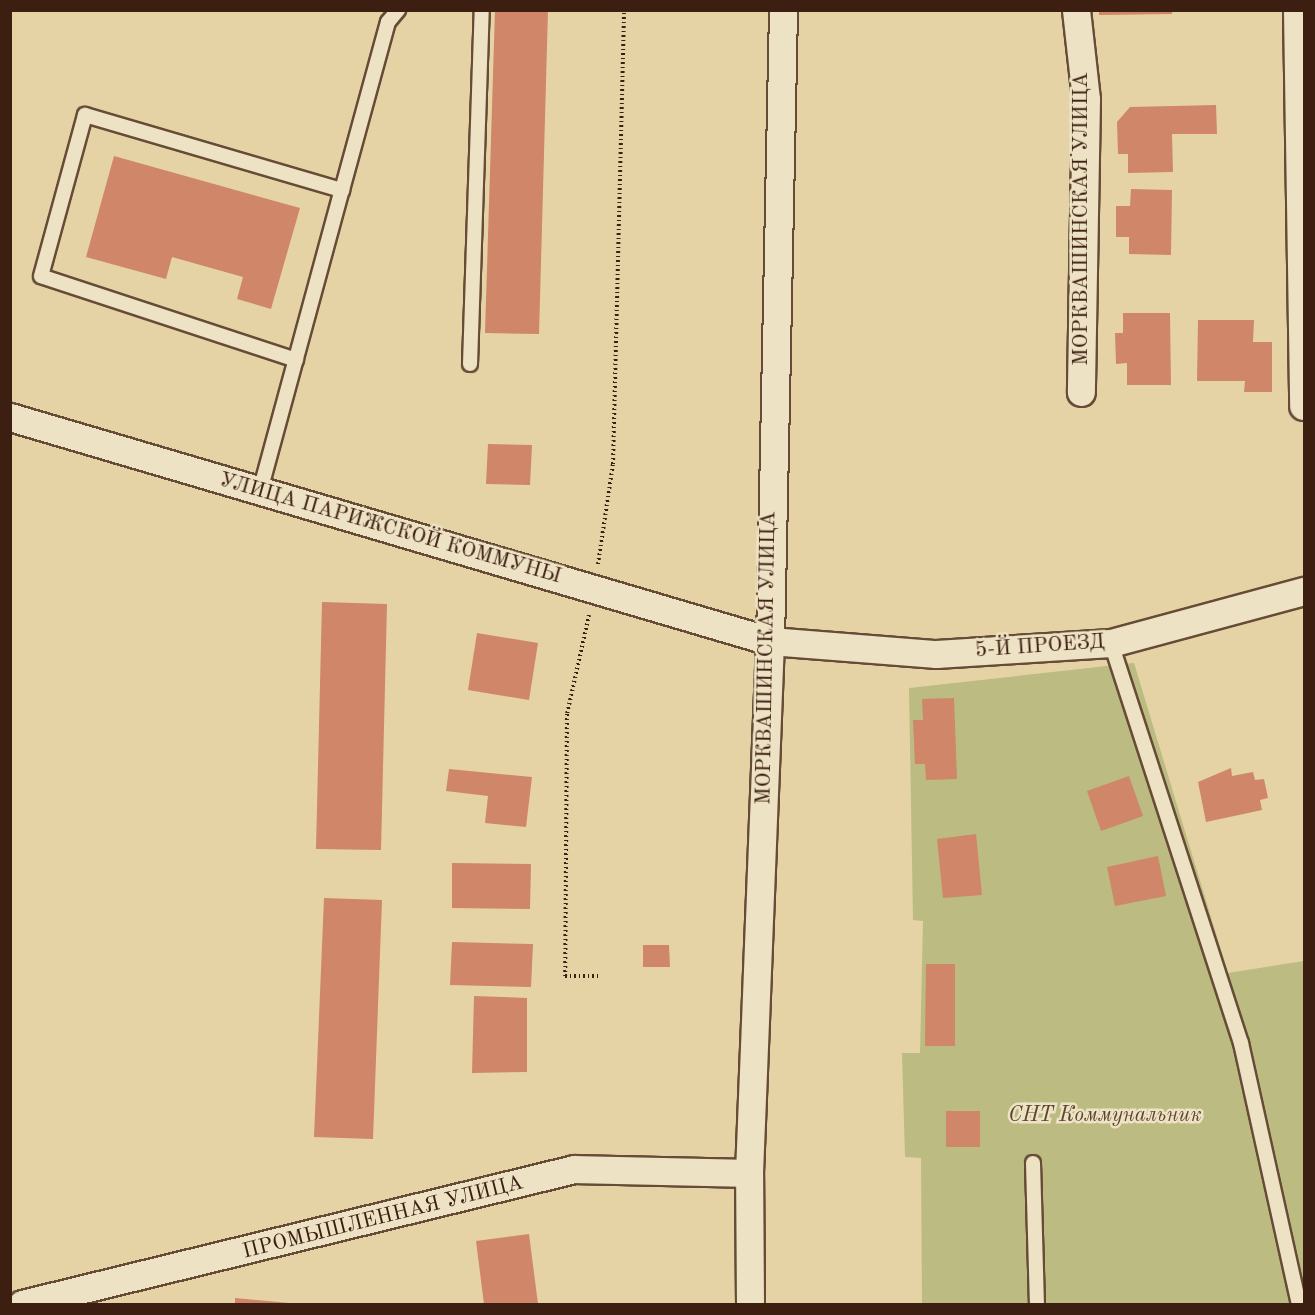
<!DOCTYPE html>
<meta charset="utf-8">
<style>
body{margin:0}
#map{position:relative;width:1315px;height:1315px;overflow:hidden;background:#e5d3a6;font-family:"Old Standard TT",serif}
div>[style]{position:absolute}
.green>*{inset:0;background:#bbbb82}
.building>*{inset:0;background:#cf8669}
.path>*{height:4px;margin-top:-2px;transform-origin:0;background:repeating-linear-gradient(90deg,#3c1f11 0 1.5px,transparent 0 4.5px)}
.roads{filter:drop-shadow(2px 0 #664c36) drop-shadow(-2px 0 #664c36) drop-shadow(0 2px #664c36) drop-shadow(0 -2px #664c36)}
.service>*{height:14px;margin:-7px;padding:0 7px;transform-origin:7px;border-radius:7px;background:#eee2c5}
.minor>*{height:27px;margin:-13.5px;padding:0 13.5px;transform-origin:13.5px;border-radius:13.5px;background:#eee2c5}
span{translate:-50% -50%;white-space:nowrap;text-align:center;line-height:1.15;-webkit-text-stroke:5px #eee2c5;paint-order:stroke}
.street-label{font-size:21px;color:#3c1f11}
.park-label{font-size:21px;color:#5c462d;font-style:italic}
.frame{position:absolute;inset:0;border:12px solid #3c1f11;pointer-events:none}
</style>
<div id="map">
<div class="green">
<div style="clip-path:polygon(1134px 663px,1228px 973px,1304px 961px,1304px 1304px,922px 1304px,921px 1158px,905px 1157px,902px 1053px,920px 1053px,923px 921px,913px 920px,909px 688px)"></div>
</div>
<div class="building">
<div style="clip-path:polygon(495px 10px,548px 10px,539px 334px,485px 333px)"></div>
<div style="clip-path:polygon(1099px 10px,1172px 10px,1172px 14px,1099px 15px)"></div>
<div style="clip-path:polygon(1216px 105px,1217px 134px,1172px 134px,1173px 172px,1128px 173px,1128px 154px,1118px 154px,1117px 122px,1130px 107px)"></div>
<div style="clip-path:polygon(114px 156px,300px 208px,271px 309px,237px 299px,243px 277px,172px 257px,166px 279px,86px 257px)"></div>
<div style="clip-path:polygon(1131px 189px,1172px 190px,1171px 255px,1129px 254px,1129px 237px,1116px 237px,1116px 206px,1130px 206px)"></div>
<div style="clip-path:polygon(1123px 313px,1170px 313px,1171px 385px,1127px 385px,1127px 363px,1116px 364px,1115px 333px,1123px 333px)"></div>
<div style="clip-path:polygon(1198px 320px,1254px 320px,1253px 342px,1272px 342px,1272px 392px,1244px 392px,1245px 381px,1197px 381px)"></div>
<div style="clip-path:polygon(488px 444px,532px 445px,530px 485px,486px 484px)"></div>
<div style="clip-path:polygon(322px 602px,387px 604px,381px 850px,316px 849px)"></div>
<div style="clip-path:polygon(477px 633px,538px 643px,529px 700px,468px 690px)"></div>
<div style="clip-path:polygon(954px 698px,957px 779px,926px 780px,925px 764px,915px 764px,913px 720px,923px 720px,922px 699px)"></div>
<div style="clip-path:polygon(1231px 768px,1232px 776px,1253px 772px,1255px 780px,1264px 779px,1268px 798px,1260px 800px,1262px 810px,1206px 822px,1198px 782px)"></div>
<div style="clip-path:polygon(449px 769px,532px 777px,526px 827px,485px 823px,488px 796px,446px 791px)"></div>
<div style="clip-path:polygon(1129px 776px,1143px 816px,1101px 831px,1087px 791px)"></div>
<div style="clip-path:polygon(976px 834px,982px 895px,943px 898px,937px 839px)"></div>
<div style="clip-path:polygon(1158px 856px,1166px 896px,1115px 906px,1107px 867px)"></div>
<div style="clip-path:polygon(452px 863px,531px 864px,530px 909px,452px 908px)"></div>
<div style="clip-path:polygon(324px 898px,382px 900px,373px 1139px,314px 1137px)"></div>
<div style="clip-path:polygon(452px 942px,533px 944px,531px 987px,450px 985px)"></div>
<div style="clip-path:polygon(643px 945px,669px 945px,670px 967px,643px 967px)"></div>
<div style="clip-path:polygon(926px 964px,955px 964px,955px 1046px,925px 1046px)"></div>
<div style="clip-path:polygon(474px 996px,527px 998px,527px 1072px,472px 1073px)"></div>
<div style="clip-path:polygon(946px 1111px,980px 1111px,980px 1147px,946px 1147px)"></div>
<div style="clip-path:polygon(529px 1234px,538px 1304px,484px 1304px,476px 1241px)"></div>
<div style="clip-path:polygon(235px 1298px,289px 1303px,289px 1304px,235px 1304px)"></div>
</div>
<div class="path">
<div style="left:598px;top:564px;width:101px;rotate:-81.5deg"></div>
<div style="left:613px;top:464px;width:454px;rotate:-88.6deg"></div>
<div style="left:589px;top:615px;width:101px;rotate:102.5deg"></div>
<div style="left:567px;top:714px;width:262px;rotate:90.4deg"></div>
<div style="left:565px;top:976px;width:35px"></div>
</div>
<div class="roads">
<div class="service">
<div style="left:296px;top:360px;width:268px;rotate:-161.8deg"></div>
<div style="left:41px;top:276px;width:167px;rotate:-74.7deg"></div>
<div style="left:85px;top:115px;width:268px;rotate:16.3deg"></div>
<div style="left:342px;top:190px;width:174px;rotate:-74.7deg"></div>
<div style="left:388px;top:22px;width:16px;rotate:-50deg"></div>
<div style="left:470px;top:364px;width:354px;rotate:-88.1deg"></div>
<div style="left:260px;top:491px;width:312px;rotate:-74.8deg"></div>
<div style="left:1111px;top:643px;width:421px;rotate:72deg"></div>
<div style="left:1241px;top:1043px;width:267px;rotate:77.5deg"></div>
<div style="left:1033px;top:1163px;width:141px;rotate:88.4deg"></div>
</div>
<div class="minor">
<div style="left:1076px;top:10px;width:90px;rotate:83.6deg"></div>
<div style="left:1086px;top:99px;width:293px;rotate:91deg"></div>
<div style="left:1297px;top:10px;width:396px;rotate:89.1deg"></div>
<div style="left:10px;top:417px;width:792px;rotate:16.42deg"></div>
<div style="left:770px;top:641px;width:167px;rotate:4.5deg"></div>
<div style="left:936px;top:654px;width:175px;rotate:-3.6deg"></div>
<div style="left:1111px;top:643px;width:200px;rotate:-15.1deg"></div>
<div style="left:22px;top:1304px;width:568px;rotate:-13.74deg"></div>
<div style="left:574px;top:1169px;width:175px;rotate:1.3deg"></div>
<div style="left:750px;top:1304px;width:131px;rotate:-90.4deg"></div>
<div style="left:749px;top:1173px;width:532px;rotate:-87.74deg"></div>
<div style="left:770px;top:641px;width:631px;rotate:-88.82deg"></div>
</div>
</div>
<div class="street-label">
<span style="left:1082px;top:219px;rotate:-90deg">МОРКВАШИНСКАЯ УЛИЦА</span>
<span style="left:390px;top:529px;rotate:16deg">УЛИЦА ПАРИЖСКОЙ КОММУНЫ</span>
<span style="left:1040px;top:647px;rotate:-4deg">5-Й ПРОЕЗД</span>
<span style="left:767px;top:658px;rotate:-89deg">МОРКВАШИНСКАЯ УЛИЦА</span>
<span style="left:383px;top:1218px;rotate:-14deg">ПРОМЫШЛЕННАЯ УЛИЦА</span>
</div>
<div class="park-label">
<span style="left:1105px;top:1116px">СНТ Коммунальник</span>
</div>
<div class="frame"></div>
</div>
